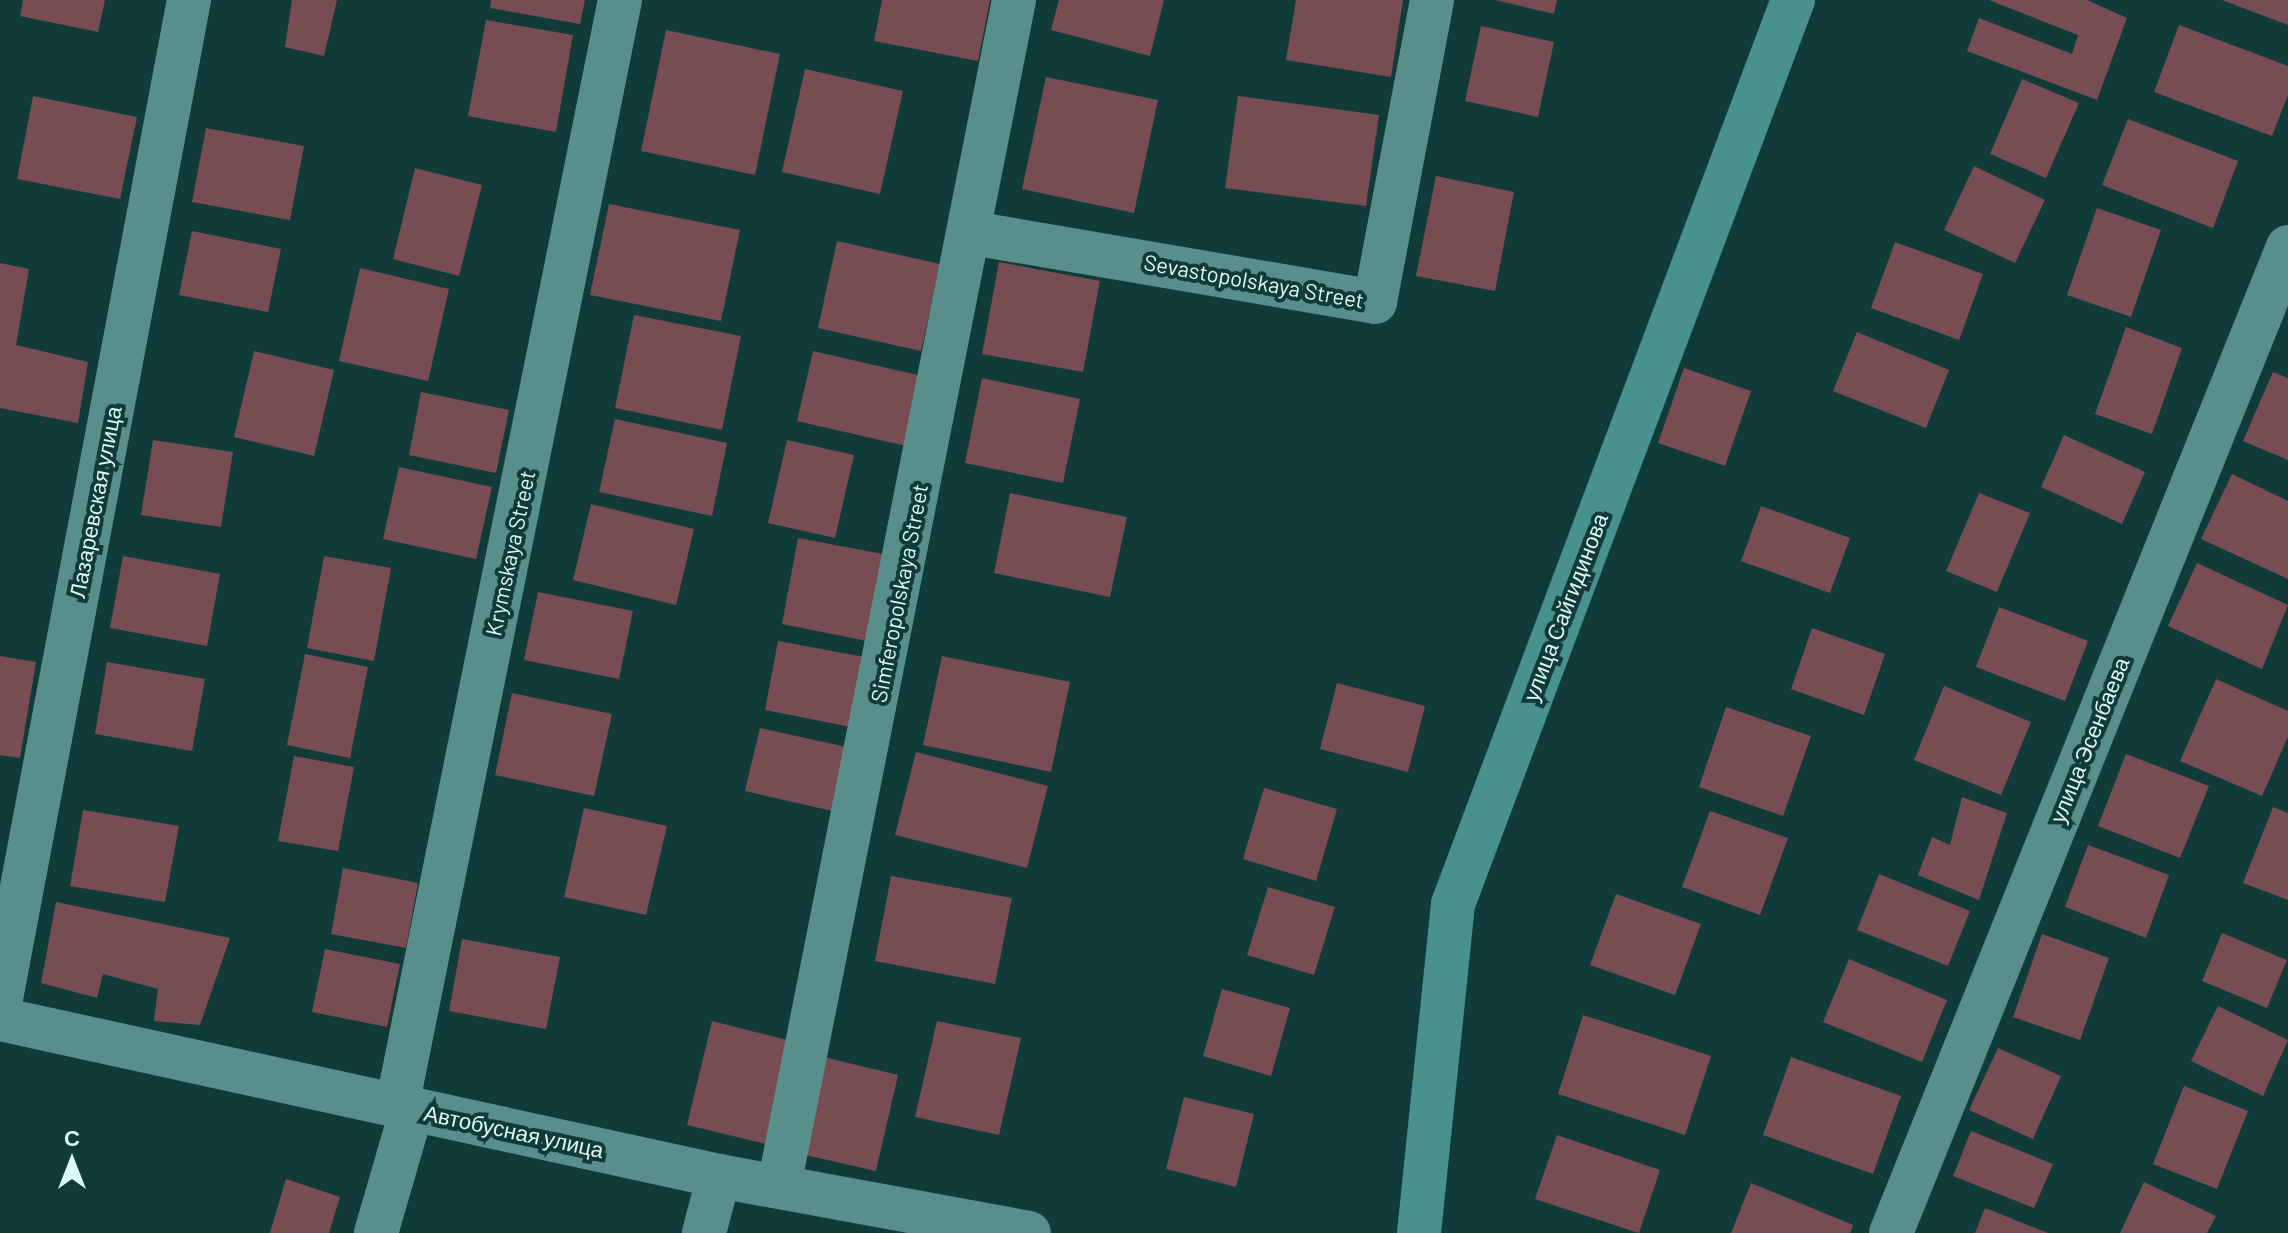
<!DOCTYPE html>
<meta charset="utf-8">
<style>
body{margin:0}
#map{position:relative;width:2288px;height:1233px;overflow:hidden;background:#103b39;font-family:Barlow,sans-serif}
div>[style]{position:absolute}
.building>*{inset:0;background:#774d53}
.minor>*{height:44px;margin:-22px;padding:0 22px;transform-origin:22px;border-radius:22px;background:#588f8b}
.major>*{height:44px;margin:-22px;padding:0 22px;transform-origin:22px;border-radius:22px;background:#48918d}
span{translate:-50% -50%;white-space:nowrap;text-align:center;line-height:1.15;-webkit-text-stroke:8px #103b39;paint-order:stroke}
.street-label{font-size:22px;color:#ddf9f6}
.north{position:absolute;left:32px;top:1121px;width:80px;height:80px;-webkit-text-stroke:6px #103b39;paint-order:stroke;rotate:0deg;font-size:22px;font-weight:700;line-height:32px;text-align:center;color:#ddf9f6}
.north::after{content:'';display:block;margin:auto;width:28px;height:36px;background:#ddf9f6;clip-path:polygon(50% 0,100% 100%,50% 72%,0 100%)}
</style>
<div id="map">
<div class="building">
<div style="clip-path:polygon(23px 0,105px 0,98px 32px,20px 16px)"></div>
<div style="clip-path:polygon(292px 0,337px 0,324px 56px,285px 47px)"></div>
<div style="clip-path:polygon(491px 0,585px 0,580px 24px,490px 8px)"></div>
<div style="clip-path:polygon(882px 0,990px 0,978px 61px,874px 41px)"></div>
<div style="clip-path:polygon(1059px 0,1164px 0,1150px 56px,1051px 30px)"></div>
<div style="clip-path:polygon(1296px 0,1403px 0,1391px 77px,1286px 60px)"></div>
<div style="clip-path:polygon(1495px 0,1557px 0,1554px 14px)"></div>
<div style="clip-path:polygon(1989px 0,2087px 0,2127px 18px,2097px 100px,1967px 51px,1979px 18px,2072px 54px,2078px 35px)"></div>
<div style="clip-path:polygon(2222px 0,2288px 0,2288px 25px)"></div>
<div style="clip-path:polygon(486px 20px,573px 35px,556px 132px,468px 116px)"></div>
<div style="clip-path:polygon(2179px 25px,2288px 66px,2288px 95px,2272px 136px,2154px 92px)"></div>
<div style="clip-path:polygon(1481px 26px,1554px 42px,1538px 117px,1465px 101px)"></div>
<div style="clip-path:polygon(666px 30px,780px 54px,755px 175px,641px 151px)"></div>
<div style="clip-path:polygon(805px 69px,903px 91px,880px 194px,782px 172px)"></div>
<div style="clip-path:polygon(1046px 77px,1158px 100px,1134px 213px,1022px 189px)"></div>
<div style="clip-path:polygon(2022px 79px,2079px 103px,2046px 178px,1990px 154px)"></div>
<div style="clip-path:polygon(33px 96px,137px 117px,120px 199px,17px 179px)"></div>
<div style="clip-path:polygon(1238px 96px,1379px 115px,1366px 206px,1225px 188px)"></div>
<div style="clip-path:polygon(2128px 119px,2238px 161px,2213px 228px,2102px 185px)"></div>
<div style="clip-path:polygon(206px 128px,304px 146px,290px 220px,192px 202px)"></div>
<div style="clip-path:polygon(1974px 166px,2045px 200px,2015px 263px,1944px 230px)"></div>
<div style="clip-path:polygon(415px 168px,482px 185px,459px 276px,393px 259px)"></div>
<div style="clip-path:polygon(1436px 176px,1514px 192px,1495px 291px,1416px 276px)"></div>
<div style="clip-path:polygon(609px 204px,740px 230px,721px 321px,590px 295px)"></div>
<div style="clip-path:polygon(2097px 208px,2161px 230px,2131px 317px,2067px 295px)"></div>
<div style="clip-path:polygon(192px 231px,281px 249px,268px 312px,179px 295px)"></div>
<div style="clip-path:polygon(837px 241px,940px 264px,921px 351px,818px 328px)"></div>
<div style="clip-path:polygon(1895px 242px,1983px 274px,1959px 340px,1871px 308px)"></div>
<div style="clip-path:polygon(999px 262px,1100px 281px,1083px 372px,982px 354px)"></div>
<div style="clip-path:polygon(0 263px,29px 269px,16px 345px,88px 362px,78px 423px,0 408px)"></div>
<div style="clip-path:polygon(360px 268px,449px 289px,428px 381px,339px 361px)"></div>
<div style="clip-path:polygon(634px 315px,741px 336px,722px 430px,615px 408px)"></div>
<div style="clip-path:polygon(2126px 327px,2182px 348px,2152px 434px,2095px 414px)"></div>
<div style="clip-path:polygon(1857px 332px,1949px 370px,1926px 428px,1833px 391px)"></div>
<div style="clip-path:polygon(254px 351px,334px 370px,314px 456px,234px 437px)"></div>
<div style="clip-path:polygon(813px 351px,922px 376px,906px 446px,797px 421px)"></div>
<div style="clip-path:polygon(1684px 368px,1751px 391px,1725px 466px,1658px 443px)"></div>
<div style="clip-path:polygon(2273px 372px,2288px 378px,2288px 460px,2243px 441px)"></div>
<div style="clip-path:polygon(982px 378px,1080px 399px,1063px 483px,965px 463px)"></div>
<div style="clip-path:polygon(421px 392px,509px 410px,496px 473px,409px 455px)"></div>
<div style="clip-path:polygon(615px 419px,727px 443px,712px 516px,599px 492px)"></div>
<div style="clip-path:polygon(2064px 435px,2145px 472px,2122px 524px,2041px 487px)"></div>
<div style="clip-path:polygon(153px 440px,233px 452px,221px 527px,141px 515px)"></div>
<div style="clip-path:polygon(787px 440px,854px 455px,835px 538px,768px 523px)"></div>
<div style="clip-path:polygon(399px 467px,492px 487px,476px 559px,383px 539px)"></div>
<div style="clip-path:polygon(2232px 474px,2288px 501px,2288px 579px,2201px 539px)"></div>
<div style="clip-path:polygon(1010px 493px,1127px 517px,1110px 597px,994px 573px)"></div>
<div style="clip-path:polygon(1979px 493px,2030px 513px,1997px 592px,1946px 571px)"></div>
<div style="clip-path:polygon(591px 504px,694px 529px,676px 605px,573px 580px)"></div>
<div style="clip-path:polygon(1761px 506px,1850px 538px,1830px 593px,1741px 561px)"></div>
<div style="clip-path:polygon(798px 538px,888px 555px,872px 642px,782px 624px)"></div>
<div style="clip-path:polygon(123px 556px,220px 574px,207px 646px,110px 628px)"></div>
<div style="clip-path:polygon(324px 556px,391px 568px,374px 661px,307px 648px)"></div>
<div style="clip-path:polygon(2197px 563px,2288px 605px,2262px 669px,2168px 626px)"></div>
<div style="clip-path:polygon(538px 592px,633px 611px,619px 679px,524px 660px)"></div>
<div style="clip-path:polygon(1999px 607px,2088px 641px,2065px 701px,1976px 667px)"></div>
<div style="clip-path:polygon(1812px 628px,1885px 654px,1864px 715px,1791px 689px)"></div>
<div style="clip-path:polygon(778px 641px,870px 658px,856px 728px,765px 710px)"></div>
<div style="clip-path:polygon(305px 654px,368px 667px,350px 758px,287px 745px)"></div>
<div style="clip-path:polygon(0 656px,36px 662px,20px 758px,0 755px)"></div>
<div style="clip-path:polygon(942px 656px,1070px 682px,1051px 772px,923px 745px)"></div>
<div style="clip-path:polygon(107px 662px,205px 679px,192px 751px,95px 734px)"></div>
<div style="clip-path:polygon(2216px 679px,2288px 711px,2288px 737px,2262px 796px,2180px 761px)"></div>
<div style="clip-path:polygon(1337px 683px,1425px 706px,1408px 772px,1320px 749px)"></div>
<div style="clip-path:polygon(1944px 686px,2031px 722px,2001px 795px,1914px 760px)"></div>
<div style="clip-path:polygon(512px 693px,612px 714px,594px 796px,495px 775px)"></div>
<div style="clip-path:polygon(1726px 707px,1811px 736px,1783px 816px,1699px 787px)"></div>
<div style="clip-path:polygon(760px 728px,856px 749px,841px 813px,745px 791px)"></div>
<div style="clip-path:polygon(916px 752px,1048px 786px,1027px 868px,895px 835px)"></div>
<div style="clip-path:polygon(2126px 754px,2209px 786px,2180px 858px,2098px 826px)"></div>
<div style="clip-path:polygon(294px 756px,354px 767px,338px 851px,278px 841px)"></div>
<div style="clip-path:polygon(1264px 788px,1337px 809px,1316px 881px,1243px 859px)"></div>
<div style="clip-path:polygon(1962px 797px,2007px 813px,1979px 900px,1918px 875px,1932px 837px,1950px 845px)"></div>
<div style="clip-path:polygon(2273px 807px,2288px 813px,2288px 900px,2243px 883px)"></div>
<div style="clip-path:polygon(584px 808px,667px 826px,646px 915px,564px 897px)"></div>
<div style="clip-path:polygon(83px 810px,179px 826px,165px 902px,70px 886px)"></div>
<div style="clip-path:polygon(1710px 811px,1788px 838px,1760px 915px,1682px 887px)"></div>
<div style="clip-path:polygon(2088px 845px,2169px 875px,2146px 938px,2065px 907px)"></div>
<div style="clip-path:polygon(343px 868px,418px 883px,406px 948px,331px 934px)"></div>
<div style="clip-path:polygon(1879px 874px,1970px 911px,1948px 966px,1857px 930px)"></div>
<div style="clip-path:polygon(891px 876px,1012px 898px,995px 984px,875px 961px)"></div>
<div style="clip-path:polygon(1268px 887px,1335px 907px,1314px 975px,1247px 955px)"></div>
<div style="clip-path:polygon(1616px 894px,1701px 924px,1675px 995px,1590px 965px)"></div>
<div style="clip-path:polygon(56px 902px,230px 938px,200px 1025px,154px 1021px,158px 989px,103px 974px,97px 998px,41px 983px)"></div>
<div style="clip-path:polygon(2222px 933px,2287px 960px,2267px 1008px,2202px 981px)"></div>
<div style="clip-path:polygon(2042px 934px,2109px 958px,2080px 1040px,2013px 1017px)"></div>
<div style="clip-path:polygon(462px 939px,560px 957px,546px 1029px,449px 1011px)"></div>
<div style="clip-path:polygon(325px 949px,400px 964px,387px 1027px,312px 1012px)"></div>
<div style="clip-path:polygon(1849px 959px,1947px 1000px,1922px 1062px,1823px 1022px)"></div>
<div style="clip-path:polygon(1222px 989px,1290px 1008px,1271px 1076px,1203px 1056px)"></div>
<div style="clip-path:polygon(2218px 1006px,2288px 1040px,2263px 1096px,2191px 1061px)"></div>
<div style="clip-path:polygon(1583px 1015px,1711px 1056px,1685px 1135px,1558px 1094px)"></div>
<div style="clip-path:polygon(712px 1021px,795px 1042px,770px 1145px,687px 1125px)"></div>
<div style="clip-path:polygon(937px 1021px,1021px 1038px,999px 1135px,915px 1117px)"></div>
<div style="clip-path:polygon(1998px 1048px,2061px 1076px,2033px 1139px,1969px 1110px)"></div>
<div style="clip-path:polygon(824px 1057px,898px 1075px,876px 1171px,801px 1154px)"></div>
<div style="clip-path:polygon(1791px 1057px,1901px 1096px,1873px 1174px,1763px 1135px)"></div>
<div style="clip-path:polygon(2184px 1086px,2248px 1111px,2217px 1189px,2153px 1164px)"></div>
<div style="clip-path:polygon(1184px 1097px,1254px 1114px,1236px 1187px,1166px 1169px)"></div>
<div style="clip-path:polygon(1971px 1131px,2053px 1164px,2034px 1208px,1953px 1176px)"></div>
<div style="clip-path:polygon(1557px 1135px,1660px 1170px,1639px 1233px,1535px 1199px)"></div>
<div style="clip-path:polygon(286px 1179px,340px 1197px,329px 1233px,270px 1233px)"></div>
<div style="clip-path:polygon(2144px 1182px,2216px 1216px,2207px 1233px,2120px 1233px)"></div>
<div style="clip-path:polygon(1751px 1183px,1853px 1225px,1850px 1233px,1731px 1233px)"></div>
<div style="clip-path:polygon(1985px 1208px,2048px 1233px,1975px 1233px)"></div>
</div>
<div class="minor">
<div style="left:972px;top:233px;width:409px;rotate:9.7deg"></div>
<div style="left:1375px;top:302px;width:307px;rotate:-79.3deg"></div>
<div style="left:0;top:1004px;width:1022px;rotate:-79.34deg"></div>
<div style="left:0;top:1019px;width:736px;rotate:12.32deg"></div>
<div style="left:719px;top:1176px;width:315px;rotate:10.4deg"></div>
<div style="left:397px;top:1106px;width:1128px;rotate:-78.6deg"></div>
<div style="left:779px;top:1186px;width:1209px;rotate:-78.79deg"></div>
<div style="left:376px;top:1233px;width:129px;rotate:-73.8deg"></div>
<div style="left:704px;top:1233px;width:59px;rotate:-75.3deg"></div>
<div style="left:1891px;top:1233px;width:1063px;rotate:-68.07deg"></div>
</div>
<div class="major">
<div style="left:1419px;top:1233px;width:331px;rotate:-84.1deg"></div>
<div style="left:1453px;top:904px;width:966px;rotate:-69.39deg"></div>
</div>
<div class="street-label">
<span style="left:1254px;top:281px;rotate:10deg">Sevastopolskaya Street</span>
<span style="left:95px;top:502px;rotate:-79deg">Лазаревская улица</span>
<span style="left:510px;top:553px;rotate:-78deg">Krymskaya Street</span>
<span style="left:899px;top:593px;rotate:-79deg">Simferopolskaya Street</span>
<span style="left:1565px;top:607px;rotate:-69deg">улица Сайгидинова</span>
<span style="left:2089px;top:740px;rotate:-68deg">улица Эсенбаева</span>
<span style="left:514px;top:1131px;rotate:12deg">Автобусная улица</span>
</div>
<div class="north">С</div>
</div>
